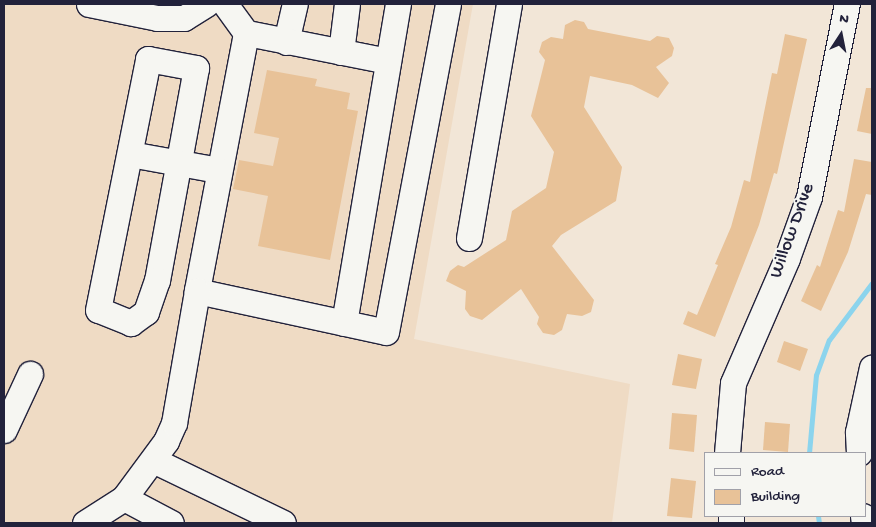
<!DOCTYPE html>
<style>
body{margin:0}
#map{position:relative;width:876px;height:527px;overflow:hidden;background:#f2e6d7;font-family:"Gochi Hand",sans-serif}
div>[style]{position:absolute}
.built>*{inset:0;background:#efdbc4}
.stream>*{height:5px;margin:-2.5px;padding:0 2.5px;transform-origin:2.5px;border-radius:2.5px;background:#8cd4ed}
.building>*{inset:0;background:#e8c298}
.roads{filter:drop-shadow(1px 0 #22223b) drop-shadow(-1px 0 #22223b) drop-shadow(0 1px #22223b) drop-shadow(0 -1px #22223b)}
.minor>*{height:25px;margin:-12.5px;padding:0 12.5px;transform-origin:12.5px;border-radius:12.5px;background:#f6f6f2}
span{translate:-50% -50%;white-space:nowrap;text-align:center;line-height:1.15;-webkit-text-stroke:4px #f6f6f2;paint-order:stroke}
.street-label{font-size:19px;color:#22223b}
.frame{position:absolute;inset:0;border:5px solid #22223b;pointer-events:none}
.legend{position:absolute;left:704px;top:452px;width:162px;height:65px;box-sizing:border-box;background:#f6f6f2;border:1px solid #a1a1a9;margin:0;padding:6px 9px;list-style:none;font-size:15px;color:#22223b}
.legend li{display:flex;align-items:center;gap:10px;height:25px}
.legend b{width:25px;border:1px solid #a1a1a9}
.north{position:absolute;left:816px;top:10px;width:50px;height:50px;-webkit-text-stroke:4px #f6f6f2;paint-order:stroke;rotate:11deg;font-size:14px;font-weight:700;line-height:20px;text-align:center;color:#22223b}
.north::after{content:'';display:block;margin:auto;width:18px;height:22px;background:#22223b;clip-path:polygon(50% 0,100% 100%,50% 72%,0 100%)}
</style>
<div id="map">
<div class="built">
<div style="clip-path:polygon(4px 4px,473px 4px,414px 339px,630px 384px,612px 523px,4px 523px)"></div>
</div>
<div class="stream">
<div style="left:809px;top:453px;width:78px;rotate:-84.9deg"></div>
<div style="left:816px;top:375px;width:37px;rotate:-70deg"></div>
<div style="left:829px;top:340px;width:71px;rotate:-53deg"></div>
<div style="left:818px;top:516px;width:7px;rotate:82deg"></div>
</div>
<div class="building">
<div style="clip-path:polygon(575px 20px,584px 22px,588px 29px,650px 41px,657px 36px,669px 38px,674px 48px,672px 56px,656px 67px,669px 83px,658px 98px,632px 85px,590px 76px,584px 107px,622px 167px,616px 201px,561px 235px,552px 246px,594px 300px,591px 312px,582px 316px,567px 314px,562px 330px,554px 335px,543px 333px,537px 324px,539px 317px,521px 289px,482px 320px,470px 316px,465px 309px,466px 291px,446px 281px,450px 271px,458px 265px,464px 267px,506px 240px,512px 211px,546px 188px,554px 152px,531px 116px,545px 60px,539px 52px,542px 42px,551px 37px,563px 39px,565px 25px)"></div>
<div style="clip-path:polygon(785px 34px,807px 39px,777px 174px,774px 173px,759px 225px,715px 337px,683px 324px,688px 311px,697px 315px,718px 265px,715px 264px,731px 227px,744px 180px,750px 182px,772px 73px,777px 74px)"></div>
<div style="clip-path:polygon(267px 70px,317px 79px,315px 86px,350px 93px,347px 109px,358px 111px,330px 260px,258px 246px,268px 196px,233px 189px,239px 160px,273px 166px,279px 138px,254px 133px)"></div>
<div style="clip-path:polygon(866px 88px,872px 88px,872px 134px,857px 131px)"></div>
<div style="clip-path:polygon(854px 159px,872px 162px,872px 195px,866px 194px,848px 252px,821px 311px,801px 301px,817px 265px,820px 267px,838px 210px,844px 212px)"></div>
<div style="clip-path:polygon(784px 341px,808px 349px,800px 371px,777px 362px)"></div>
<div style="clip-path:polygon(678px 354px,702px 359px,696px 389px,672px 385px)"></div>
<div style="clip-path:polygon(672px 413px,697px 415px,694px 452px,669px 449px)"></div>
<div style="clip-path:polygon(765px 422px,790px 424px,788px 452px,763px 450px)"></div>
<div style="clip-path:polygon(671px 478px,696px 481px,692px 518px,667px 516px)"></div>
</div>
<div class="roads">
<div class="minor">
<div style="left:89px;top:4px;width:69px;rotate:11.6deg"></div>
<div style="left:157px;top:18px;width:27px"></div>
<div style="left:184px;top:18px;width:26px;rotate:-32deg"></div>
<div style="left:225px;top:4px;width:36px;rotate:54deg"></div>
<div style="left:286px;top:42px;width:39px;rotate:-77deg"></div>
<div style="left:341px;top:52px;width:48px;rotate:-82.9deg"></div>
<div style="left:148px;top:59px;width:49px;rotate:10.6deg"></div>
<div style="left:196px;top:68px;width:216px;rotate:100.4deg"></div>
<div style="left:157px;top:280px;width:34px;rotate:109deg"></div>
<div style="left:146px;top:312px;width:19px;rotate:144deg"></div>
<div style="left:131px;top:323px;width:35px;rotate:-158deg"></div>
<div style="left:98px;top:310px;width:256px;rotate:-78.7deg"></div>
<div style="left:388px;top:61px;width:145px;rotate:-168.8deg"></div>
<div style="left:246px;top:33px;width:263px;rotate:100.8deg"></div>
<div style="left:197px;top:291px;width:193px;rotate:12.2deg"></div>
<div style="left:386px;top:332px;width:334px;rotate:-79.3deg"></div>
<div style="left:130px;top:154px;width:89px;rotate:10.3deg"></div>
<div style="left:469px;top:238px;width:237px;rotate:-80.3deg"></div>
<div style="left:344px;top:323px;width:324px;rotate:-80.4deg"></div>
<div style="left:4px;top:430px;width:62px;rotate:-65.1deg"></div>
<div style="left:727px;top:453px;width:70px;rotate:-85.1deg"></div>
<div style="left:733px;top:383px;width:136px;rotate:-66.6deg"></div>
<div style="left:787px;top:258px;width:65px;rotate:-70.2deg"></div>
<div style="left:809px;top:197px;width:197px;rotate:-78.9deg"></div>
<div style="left:859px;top:453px;width:21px;rotate:-93deg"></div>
<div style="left:858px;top:432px;width:66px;rotate:-77.8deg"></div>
<div style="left:155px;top:461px;width:142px;rotate:25.8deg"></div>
<div style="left:124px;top:498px;width:53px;rotate:28deg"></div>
<div style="left:731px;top:516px;width:7px;rotate:90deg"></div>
<div style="left:863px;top:516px;width:7px;rotate:82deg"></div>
<div style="left:85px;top:523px;width:46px;rotate:-32.7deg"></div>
<div style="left:124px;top:498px;width:71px;rotate:-53.6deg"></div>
<div style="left:166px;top:441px;width:20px;rotate:-66deg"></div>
<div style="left:174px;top:423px;width:134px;rotate:-80.1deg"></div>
</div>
</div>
<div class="street-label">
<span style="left:793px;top:231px;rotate:-70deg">Willow Drive</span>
</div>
<div class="frame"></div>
<ul class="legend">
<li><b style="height:6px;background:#f6f6f2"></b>Road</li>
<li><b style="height:14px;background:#e8c298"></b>Building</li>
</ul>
<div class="north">N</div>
</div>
